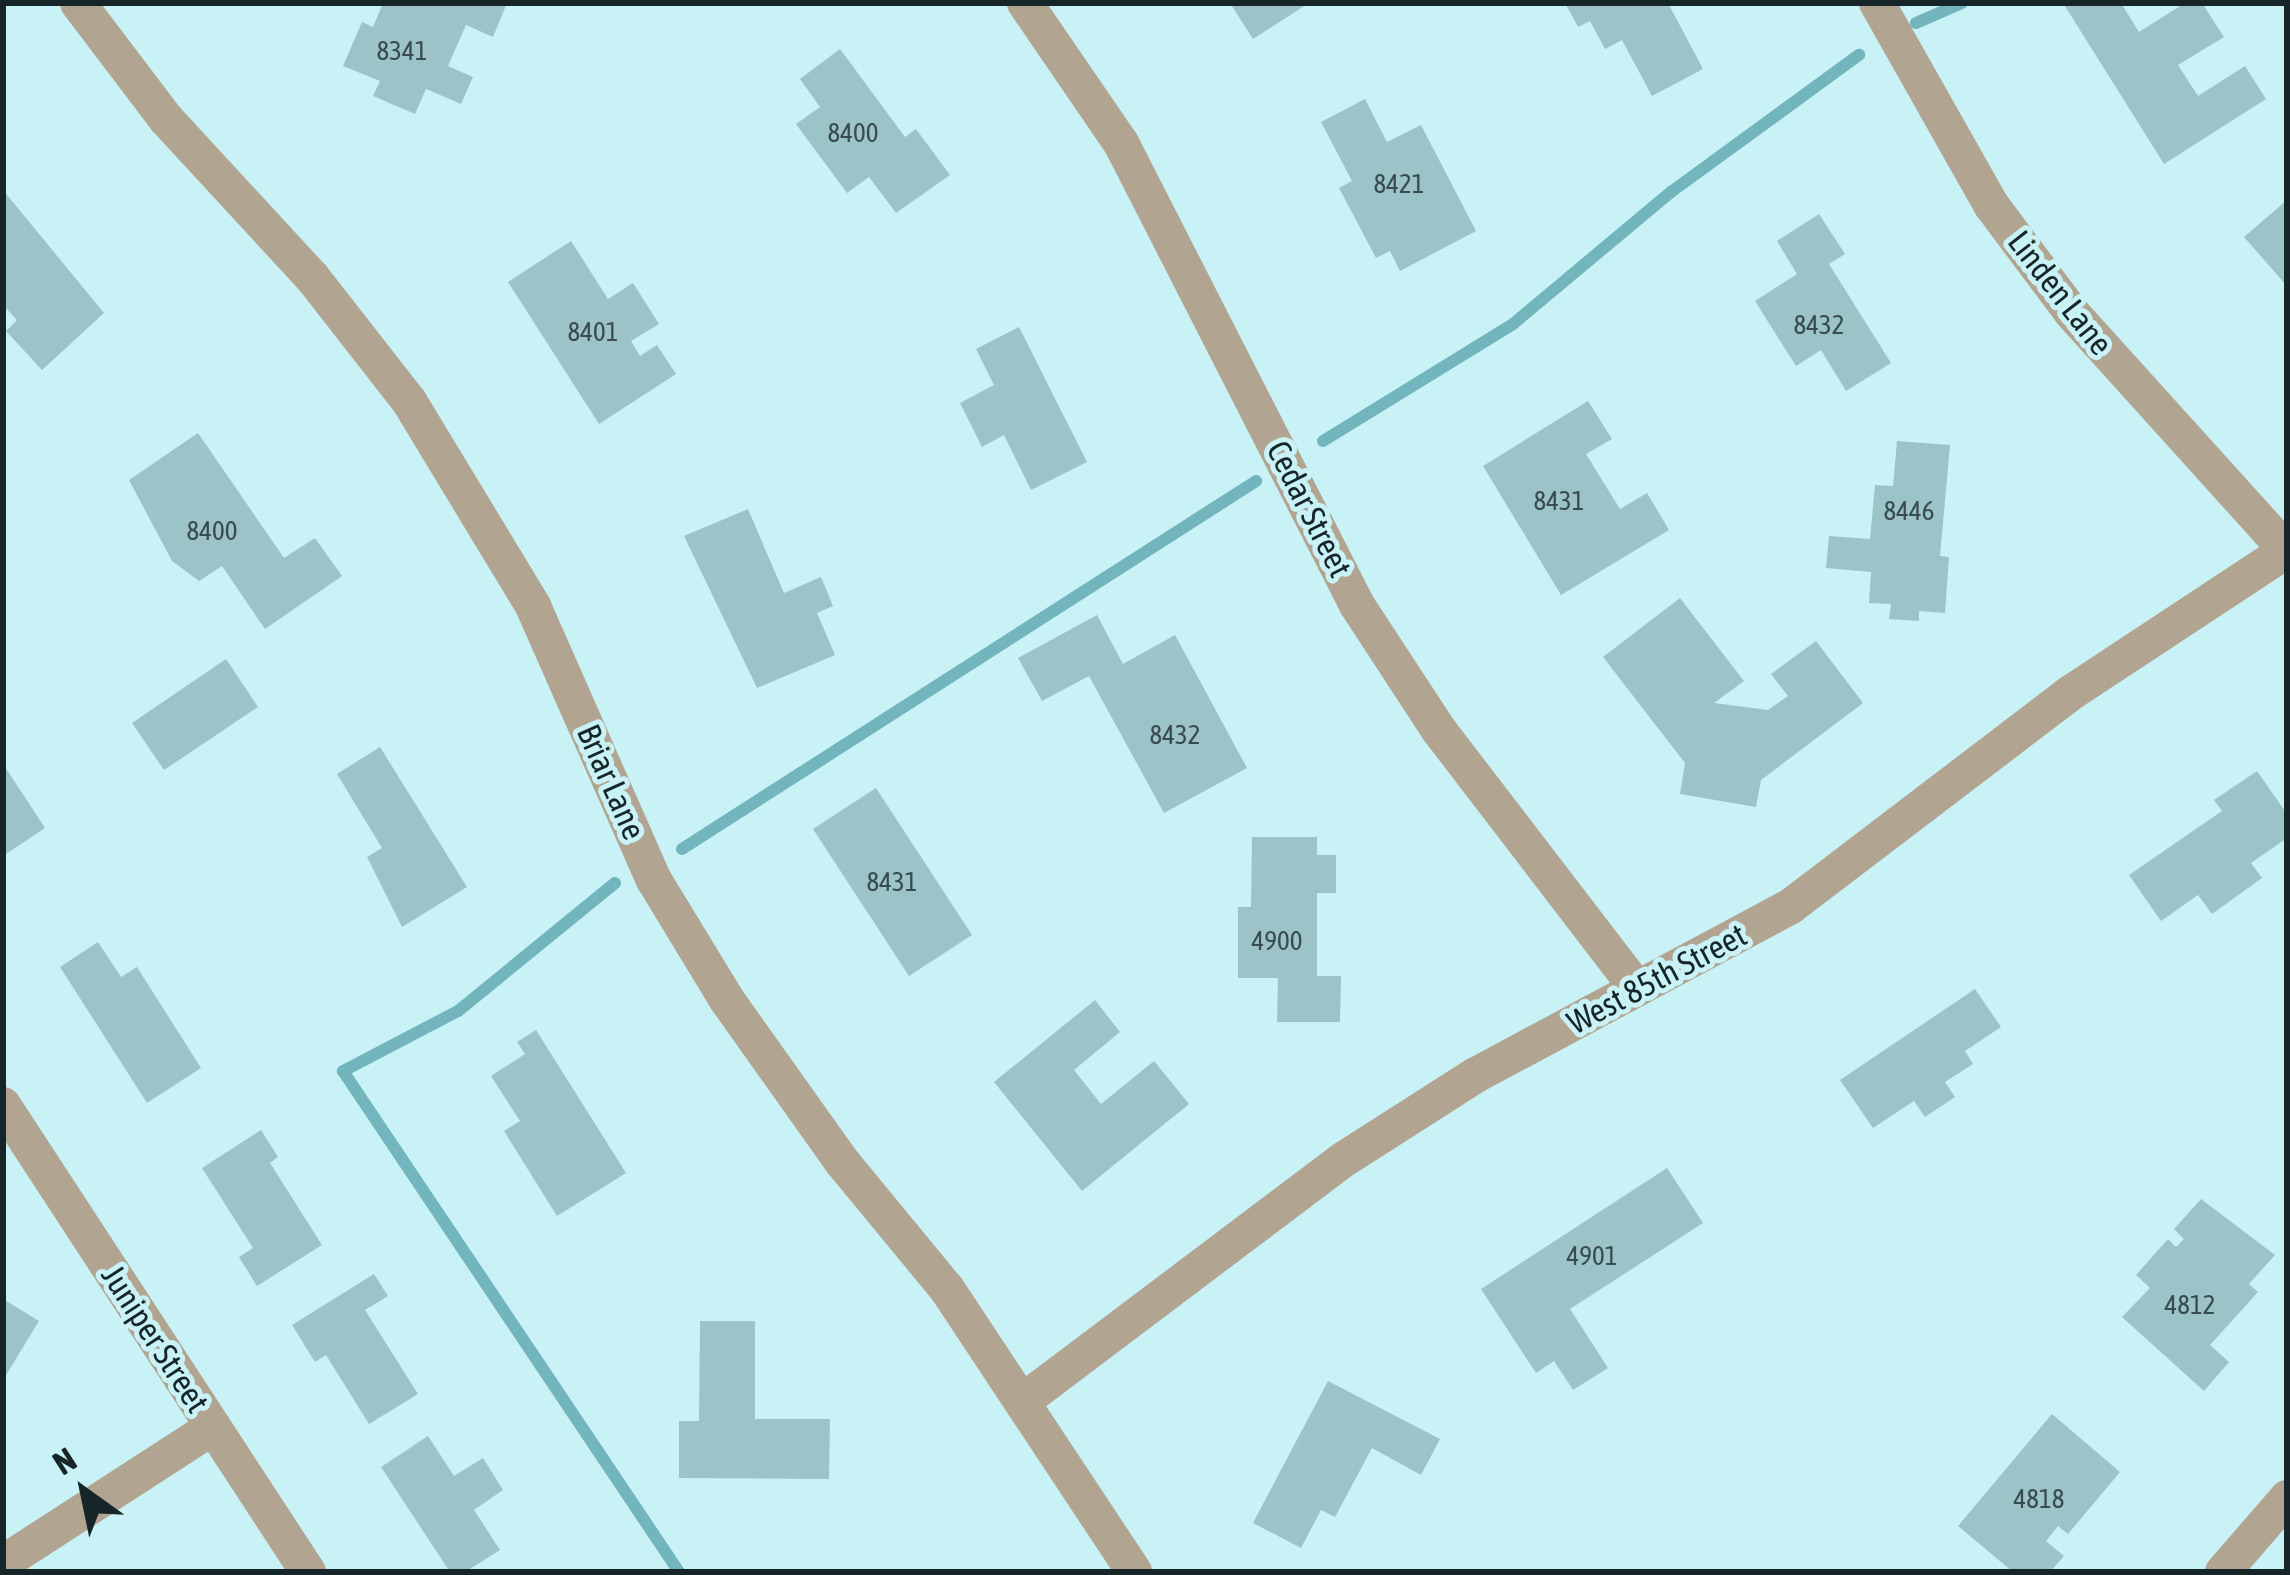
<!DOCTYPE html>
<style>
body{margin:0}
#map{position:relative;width:2290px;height:1575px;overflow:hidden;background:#c9f2f6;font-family:"Asap Condensed",sans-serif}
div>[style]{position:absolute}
.stream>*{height:12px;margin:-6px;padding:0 6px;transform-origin:6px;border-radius:6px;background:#72b5bc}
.building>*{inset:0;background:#9cc3c7}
.minor>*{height:36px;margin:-18px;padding:0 18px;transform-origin:18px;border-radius:18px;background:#b1a491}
span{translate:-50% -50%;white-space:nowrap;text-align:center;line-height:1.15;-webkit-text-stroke:10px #c9f2f6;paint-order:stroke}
.number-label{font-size:27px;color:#384c4f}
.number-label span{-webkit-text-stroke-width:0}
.street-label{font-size:33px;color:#162527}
.frame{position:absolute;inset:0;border:6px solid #162527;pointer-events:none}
.north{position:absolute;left:24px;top:1431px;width:120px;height:120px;-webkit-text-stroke:9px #c9f2f6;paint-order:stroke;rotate:327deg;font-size:33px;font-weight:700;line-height:48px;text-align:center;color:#162527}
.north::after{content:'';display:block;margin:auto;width:42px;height:54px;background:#162527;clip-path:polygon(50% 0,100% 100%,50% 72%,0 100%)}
</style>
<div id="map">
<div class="stream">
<div style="left:1916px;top:23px;width:50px;rotate:-23.5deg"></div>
<div style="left:1323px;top:441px;width:223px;rotate:-31.6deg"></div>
<div style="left:1513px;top:324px;width:206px;rotate:-39.9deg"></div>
<div style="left:1671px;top:192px;width:233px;rotate:-36.1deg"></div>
<div style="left:682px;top:849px;width:682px;rotate:-32.66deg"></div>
<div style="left:615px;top:883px;width:203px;rotate:140.8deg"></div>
<div style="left:458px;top:1011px;width:130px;rotate:152.4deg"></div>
<div style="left:343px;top:1071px;width:603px;rotate:56.15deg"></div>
</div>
<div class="building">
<div style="clip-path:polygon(383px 3px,507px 3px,493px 37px,466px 25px,448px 66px,473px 77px,461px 104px,426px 89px,415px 114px,373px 96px,380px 81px,343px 66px,362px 22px,373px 27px)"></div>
<div style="clip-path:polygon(1230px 3px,1309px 3px,1253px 39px)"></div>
<div style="clip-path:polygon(1565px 3px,1668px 3px,1703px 69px,1652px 96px,1622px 40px,1605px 49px,1590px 21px,1578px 27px)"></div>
<div style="clip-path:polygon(2063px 3px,2121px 3px,2139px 32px,2185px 3px,2202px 3px,2224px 37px,2178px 65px,2198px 96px,2245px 66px,2266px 99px,2164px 164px)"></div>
<div style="clip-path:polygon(840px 49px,905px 137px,916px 129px,950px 175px,896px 213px,869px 177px,847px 193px,796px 124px,820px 107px,800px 79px)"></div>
<div style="clip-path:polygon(1365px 99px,1387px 142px,1421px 125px,1476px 231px,1400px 271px,1390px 251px,1376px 258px,1339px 188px,1352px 181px,1321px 122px)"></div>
<div style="clip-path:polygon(3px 190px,104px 313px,42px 370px,6px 331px,17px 320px,3px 305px)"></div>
<div style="clip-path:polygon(2287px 200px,2287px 286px,2244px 237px)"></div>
<div style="clip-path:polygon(1819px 214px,1845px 254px,1829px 264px,1891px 363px,1846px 391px,1821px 350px,1796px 366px,1755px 301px,1797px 274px,1777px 241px)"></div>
<div style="clip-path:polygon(571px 241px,608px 299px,633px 283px,659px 324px,631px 341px,640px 356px,657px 345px,676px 374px,599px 424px,508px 282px)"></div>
<div style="clip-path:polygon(1019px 327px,1087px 462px,1031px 490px,1004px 435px,982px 447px,960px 403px,994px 385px,976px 349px)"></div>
<div style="clip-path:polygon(1588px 401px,1612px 439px,1586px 454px,1620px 509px,1647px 493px,1669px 530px,1561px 595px,1483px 466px)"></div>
<div style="clip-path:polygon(198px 433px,284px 558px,315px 538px,342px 576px,265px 629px,222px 566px,199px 581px,172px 561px,129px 480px)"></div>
<div style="clip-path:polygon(1897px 441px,1950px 445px,1940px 556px,1949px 557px,1945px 613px,1919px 611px,1919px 621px,1889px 619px,1891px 604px,1869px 603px,1871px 572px,1826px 568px,1829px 536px,1870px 539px,1875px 485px,1893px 486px)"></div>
<div style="clip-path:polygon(748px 509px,784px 593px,821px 577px,833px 606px,817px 613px,835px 655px,757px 688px,684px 536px)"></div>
<div style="clip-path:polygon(1680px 598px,1744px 681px,1714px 703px,1768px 710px,1788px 696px,1771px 674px,1816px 641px,1863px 703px,1761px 780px,1756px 807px,1680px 794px,1685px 763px,1603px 657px)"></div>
<div style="clip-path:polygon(1097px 615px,1123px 664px,1175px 635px,1247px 768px,1164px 813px,1089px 676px,1042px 701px,1018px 658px)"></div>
<div style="clip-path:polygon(226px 659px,258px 707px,164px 770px,132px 723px)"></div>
<div style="clip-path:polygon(380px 747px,467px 887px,402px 927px,367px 857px,382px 848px,337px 774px)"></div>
<div style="clip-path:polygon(3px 764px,45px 828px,3px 856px)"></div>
<div style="clip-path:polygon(2257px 771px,2287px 814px,2287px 838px,2251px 863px,2262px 878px,2212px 914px,2198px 895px,2161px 921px,2129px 875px,2222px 811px,2214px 800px)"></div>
<div style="clip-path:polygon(876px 788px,972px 935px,909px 976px,813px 829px)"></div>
<div style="clip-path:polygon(1252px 837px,1317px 837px,1317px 855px,1336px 855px,1336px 893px,1317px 893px,1317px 976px,1341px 976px,1340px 1022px,1277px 1022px,1278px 978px,1238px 978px,1238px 907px,1251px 907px)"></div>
<div style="clip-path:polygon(98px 942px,121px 977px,137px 967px,201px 1068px,147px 1103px,60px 967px)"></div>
<div style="clip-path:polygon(1975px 989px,2001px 1027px,1965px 1051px,1973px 1064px,1945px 1082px,1955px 1097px,1925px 1117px,1914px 1101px,1873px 1128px,1840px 1080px)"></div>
<div style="clip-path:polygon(1095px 1000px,1120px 1032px,1074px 1070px,1101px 1104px,1154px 1061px,1189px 1104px,1082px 1191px,994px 1082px)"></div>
<div style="clip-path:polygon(536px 1030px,626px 1173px,557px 1216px,504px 1131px,520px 1121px,491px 1076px,525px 1054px,517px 1042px)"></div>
<div style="clip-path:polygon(261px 1130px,278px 1157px,270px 1163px,322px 1245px,257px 1286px,239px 1257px,253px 1248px,202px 1168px)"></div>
<div style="clip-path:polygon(1667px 1168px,1703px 1223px,1570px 1309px,1608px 1368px,1573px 1390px,1554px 1361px,1536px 1373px,1481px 1289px)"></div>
<div style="clip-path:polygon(2201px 1199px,2275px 1255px,2249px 1284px,2258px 1292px,2210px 1345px,2229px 1362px,2204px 1391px,2122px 1317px,2150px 1288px,2136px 1275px,2168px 1239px,2176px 1247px,2184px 1239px,2174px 1229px)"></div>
<div style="clip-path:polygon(374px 1274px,388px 1296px,365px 1310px,418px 1394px,369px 1424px,326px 1355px,315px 1362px,292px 1325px)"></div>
<div style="clip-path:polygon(3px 1299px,39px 1321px,3px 1380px)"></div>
<div style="clip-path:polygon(700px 1321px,755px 1321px,755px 1419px,830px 1419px,829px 1479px,679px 1478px,679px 1421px,699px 1421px)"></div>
<div style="clip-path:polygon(1328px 1381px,1440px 1439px,1421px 1475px,1372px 1448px,1335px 1517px,1321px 1510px,1301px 1548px,1253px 1523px)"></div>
<div style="clip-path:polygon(2052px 1414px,2120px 1472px,2068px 1534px,2058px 1526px,2046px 1541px,2064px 1556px,2050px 1572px,2013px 1572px,1958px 1526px)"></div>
<div style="clip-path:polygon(428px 1436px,454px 1476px,483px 1458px,503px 1490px,474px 1510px,500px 1550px,465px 1572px,450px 1572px,381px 1467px)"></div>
</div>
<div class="minor">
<div style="left:78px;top:3px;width:146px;rotate:52.8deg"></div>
<div style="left:166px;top:119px;width:215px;rotate:47.3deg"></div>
<div style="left:312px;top:277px;width:157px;rotate:52deg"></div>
<div style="left:409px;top:401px;width:240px;rotate:58.8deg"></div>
<div style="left:533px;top:606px;width:300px;rotate:66.2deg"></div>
<div style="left:654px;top:880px;width:140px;rotate:58.7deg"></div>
<div style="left:727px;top:1000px;width:200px;rotate:54.6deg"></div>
<div style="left:843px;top:1163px;width:163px;rotate:50.5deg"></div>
<div style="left:947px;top:1289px;width:339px;rotate:56.5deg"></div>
<div style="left:1025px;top:3px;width:170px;rotate:55.6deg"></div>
<div style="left:1121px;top:143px;width:519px;rotate:62.94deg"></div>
<div style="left:1357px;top:605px;width:148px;rotate:56.8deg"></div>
<div style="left:1438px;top:729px;width:327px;rotate:52.5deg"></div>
<div style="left:1877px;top:3px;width:233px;rotate:60.5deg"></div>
<div style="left:1992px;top:206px;width:134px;rotate:53.2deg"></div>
<div style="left:2072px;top:313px;width:319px;rotate:47.9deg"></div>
<div style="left:3px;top:1105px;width:558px;rotate:56.85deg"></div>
<div style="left:1023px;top:1401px;width:404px;rotate:-37deg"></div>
<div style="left:1346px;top:1158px;width:154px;rotate:-32.6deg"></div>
<div style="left:1476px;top:1075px;width:357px;rotate:-28.2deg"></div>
<div style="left:1791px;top:906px;width:350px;rotate:-37.3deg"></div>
<div style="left:2069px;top:694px;width:261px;rotate:-33.4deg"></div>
<div style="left:3px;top:1563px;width:250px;rotate:-32.9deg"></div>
<div style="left:2223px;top:1572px;width:98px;rotate:-49.1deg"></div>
</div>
<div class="number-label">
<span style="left:402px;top:51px">8341</span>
<span style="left:853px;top:133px">8400</span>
<span style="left:1399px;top:184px">8421</span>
<span style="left:1819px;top:325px">8432</span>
<span style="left:593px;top:332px">8401</span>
<span style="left:1559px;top:501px">8431</span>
<span style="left:1909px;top:511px">8446</span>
<span style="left:212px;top:531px">8400</span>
<span style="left:1175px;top:735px">8432</span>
<span style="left:892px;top:882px">8431</span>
<span style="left:1277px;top:941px">4900</span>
<span style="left:1592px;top:1256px">4901</span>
<span style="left:2190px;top:1305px">4812</span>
<span style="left:2039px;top:1499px">4818</span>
</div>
<div class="street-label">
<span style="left:2060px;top:293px;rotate:52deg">Linden Lane</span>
<span style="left:1309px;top:509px;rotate:63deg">Cedar Street</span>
<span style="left:611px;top:782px;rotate:66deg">Briar Lane</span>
<span style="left:1657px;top:979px;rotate:-28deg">West 85th Street</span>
<span style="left:155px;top:1339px;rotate:57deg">Juniper Street</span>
</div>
<div class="frame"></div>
<div class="north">N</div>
</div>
